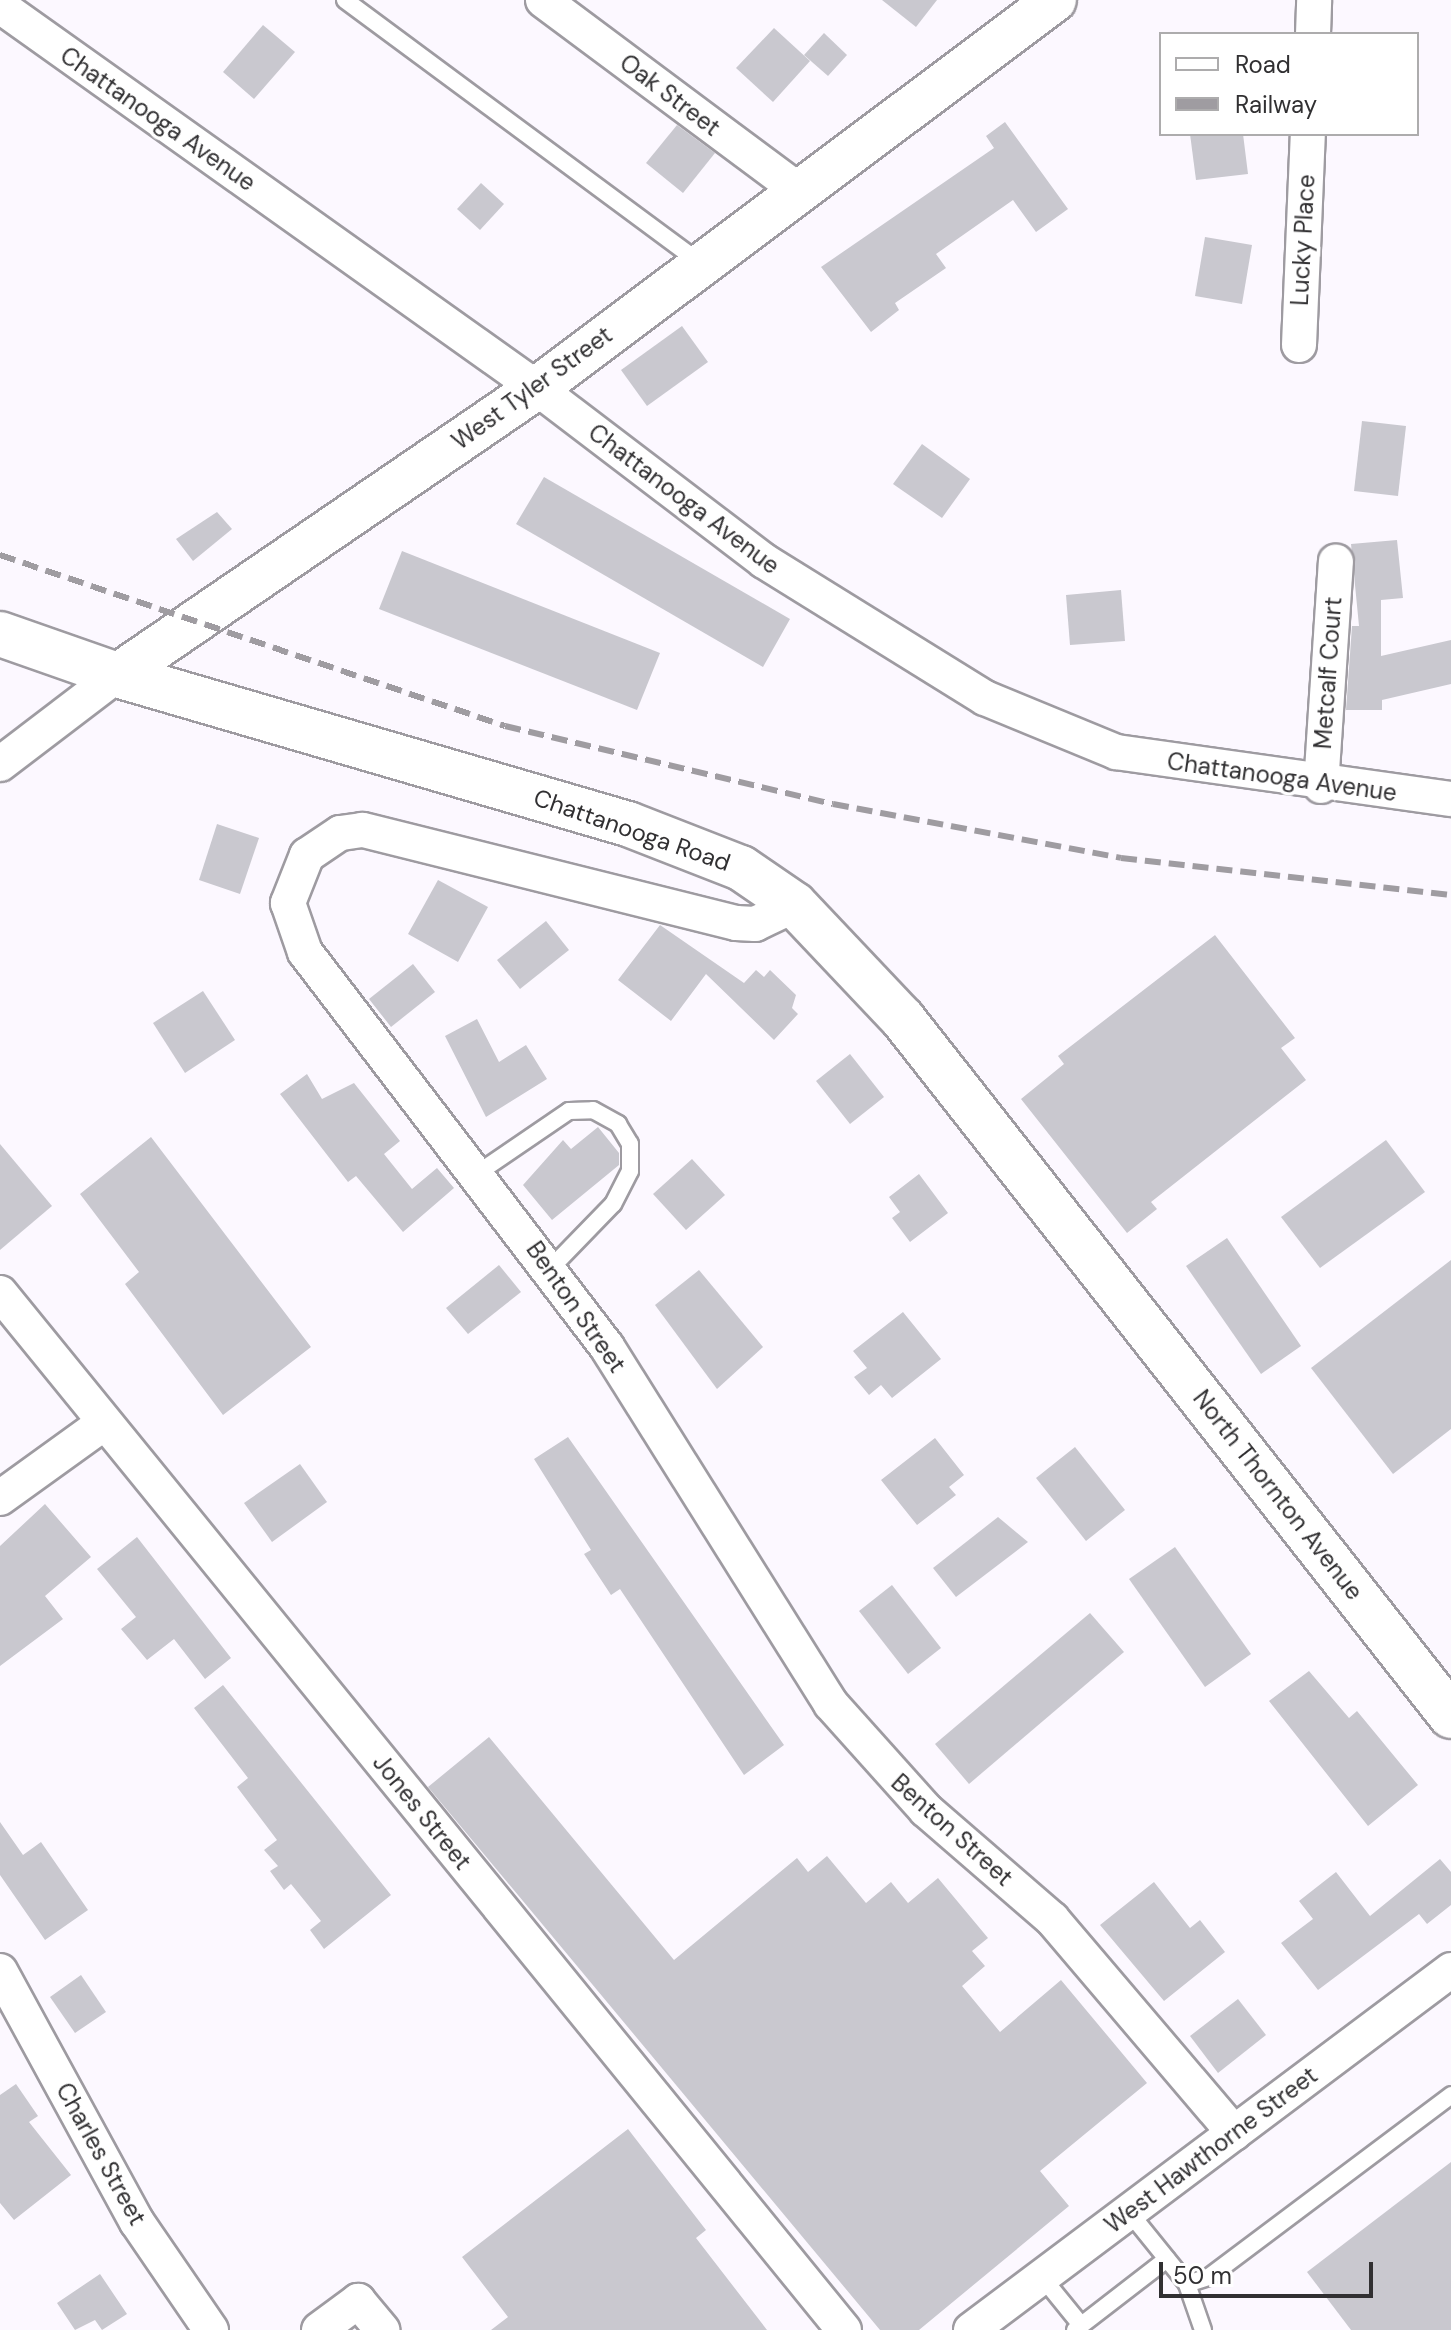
<!DOCTYPE html>
<style>
body{margin:0}
#map{position:relative;width:1451px;height:2330px;overflow:hidden;background:#fcf8ff;font-family:"DM Sans",sans-serif}
div>[style]{position:absolute}
.building>*{inset:0;background:#c9c8cf}
.roads{filter:drop-shadow(2px 0 #9e9ba1) drop-shadow(-2px 0 #9e9ba1) drop-shadow(0 2px #9e9ba1) drop-shadow(0 -2px #9e9ba1)}
.service>*{height:16px;margin:-8px;padding:0 8px;transform-origin:8px;border-radius:8px;background:#fff}
.minor>*{height:34px;margin:-17px;padding:0 17px;transform-origin:17px;border-radius:17px;background:#fff}
.tertiary>*{height:42px;margin:-21px;padding:0 21px;transform-origin:21px;border-radius:21px;background:#fff}
.secondary>*{height:44px;margin:-22px;padding:0 22px;transform-origin:22px;border-radius:22px;background:#fff}
.rail>*{height:6px;margin-top:-3px;transform-origin:0;background:repeating-linear-gradient(90deg,#9f9ca1 0 16px,transparent 0 24px)}
span{translate:-50% -50%;white-space:nowrap;text-align:center;line-height:1.15;-webkit-text-stroke:7px #fff;paint-order:stroke}
.street-label{font-size:24px;color:#313032}
.legend{position:absolute;left:1159px;top:32px;width:260px;height:104px;box-sizing:border-box;background:#fff;border:2px solid #adacad;margin:0;padding:10px 14px;list-style:none;font-size:24px;color:#313032}
.legend li{display:flex;align-items:center;gap:16px;height:40px}
.legend b{width:40px;border:2px solid #adacad}
.scale{position:absolute;left:1159px;top:2262px;width:214px;height:36px;box-sizing:border-box;border:4px solid #313032;border-top:0;padding-left:10px;font-size:24px;line-height:28px;white-space:nowrap;color:#313032;-webkit-text-stroke:6px #fff;paint-order:stroke}
</style>
<div id="map">
<div class="building">
<div style="clip-path:polygon(882px 0,937px 0,916px 27px)"></div>
<div style="clip-path:polygon(263px 25px,295px 52px,254px 99px,223px 72px)"></div>
<div style="clip-path:polygon(774px 28px,810px 61px,773px 102px,736px 68px)"></div>
<div style="clip-path:polygon(824px 33px,847px 55px,828px 76px,804px 55px)"></div>
<div style="clip-path:polygon(1005px 122px,1068px 209px,1036px 232px,1013px 200px,936px 254px,946px 268px,895px 303px,899px 310px,871px 332px,821px 267px,994px 148px,986px 136px)"></div>
<div style="clip-path:polygon(677px 125px,715px 153px,683px 193px,646px 163px)"></div>
<div style="clip-path:polygon(1190px 134px,1243px 134px,1248px 174px,1196px 180px)"></div>
<div style="clip-path:polygon(481px 183px,504px 204px,480px 230px,457px 209px)"></div>
<div style="clip-path:polygon(1205px 237px,1252px 245px,1242px 304px,1195px 296px)"></div>
<div style="clip-path:polygon(682px 326px,708px 362px,647px 406px,621px 370px)"></div>
<div style="clip-path:polygon(1362px 421px,1406px 426px,1398px 496px,1354px 491px)"></div>
<div style="clip-path:polygon(922px 444px,970px 479px,942px 518px,893px 484px)"></div>
<div style="clip-path:polygon(544px 477px,790px 619px,763px 667px,516px 524px)"></div>
<div style="clip-path:polygon(217px 512px,232px 529px,193px 561px,176px 539px)"></div>
<div style="clip-path:polygon(1397px 540px,1403px 598px,1381px 600px,1381px 656px,1451px 640px,1451px 684px,1382px 700px,1382px 710px,1346px 710px,1352px 626px,1359px 626px,1351px 544px)"></div>
<div style="clip-path:polygon(402px 551px,660px 653px,637px 710px,379px 609px)"></div>
<div style="clip-path:polygon(1121px 590px,1125px 641px,1070px 645px,1066px 595px)"></div>
<div style="clip-path:polygon(217px 824px,259px 838px,240px 894px,199px 880px)"></div>
<div style="clip-path:polygon(438px 880px,488px 907px,458px 962px,408px 934px)"></div>
<div style="clip-path:polygon(546px 921px,569px 950px,520px 989px,497px 960px)"></div>
<div style="clip-path:polygon(660px 925px,744px 983px,756px 970px,764px 977px,770px 970px,796px 995px,792px 1008px,798px 1014px,774px 1040px,706px 974px,671px 1021px,618px 980px)"></div>
<div style="clip-path:polygon(1215px 935px,1295px 1038px,1281px 1048px,1306px 1080px,1151px 1202px,1157px 1209px,1127px 1233px,1021px 1099px,1064px 1064px,1058px 1056px)"></div>
<div style="clip-path:polygon(413px 964px,435px 992px,391px 1027px,369px 999px)"></div>
<div style="clip-path:polygon(203px 991px,235px 1040px,185px 1073px,153px 1023px)"></div>
<div style="clip-path:polygon(477px 1019px,499px 1062px,526px 1045px,547px 1079px,486px 1117px,445px 1036px)"></div>
<div style="clip-path:polygon(850px 1054px,884px 1097px,850px 1124px,816px 1081px)"></div>
<div style="clip-path:polygon(307px 1074px,322px 1099px,354px 1083px,400px 1141px,384px 1154px,412px 1189px,437px 1168px,454px 1188px,403px 1232px,356px 1176px,348px 1182px,280px 1094px)"></div>
<div style="clip-path:polygon(598px 1127px,619px 1153px,619px 1165px,552px 1220px,523px 1185px,563px 1140px,571px 1149px)"></div>
<div style="clip-path:polygon(151px 1137px,311px 1347px,223px 1415px,125px 1284px,139px 1272px,80px 1194px)"></div>
<div style="clip-path:polygon(1386px 1140px,1425px 1192px,1320px 1268px,1281px 1217px)"></div>
<div style="clip-path:polygon(0 1144px,52px 1206px,0 1250px)"></div>
<div style="clip-path:polygon(692px 1159px,725px 1195px,686px 1230px,653px 1194px)"></div>
<div style="clip-path:polygon(919px 1174px,948px 1213px,910px 1242px,892px 1218px,900px 1212px,889px 1197px)"></div>
<div style="clip-path:polygon(1227px 1238px,1301px 1346px,1261px 1374px,1186px 1266px)"></div>
<div style="clip-path:polygon(1451px 1260px,1451px 1429px,1393px 1474px,1311px 1368px)"></div>
<div style="clip-path:polygon(499px 1265px,521px 1292px,468px 1334px,446px 1308px)"></div>
<div style="clip-path:polygon(699px 1270px,763px 1347px,717px 1389px,655px 1305px)"></div>
<div style="clip-path:polygon(903px 1312px,941px 1359px,892px 1398px,881px 1385px,869px 1395px,854px 1377px,867px 1368px,853px 1351px)"></div>
<div style="clip-path:polygon(568px 1437px,784px 1745px,744px 1775px,620px 1589px,611px 1595px,584px 1554px,591px 1550px,534px 1459px)"></div>
<div style="clip-path:polygon(935px 1438px,964px 1475px,949px 1487px,956px 1495px,917px 1525px,881px 1480px)"></div>
<div style="clip-path:polygon(1075px 1447px,1125px 1510px,1086px 1541px,1036px 1478px)"></div>
<div style="clip-path:polygon(300px 1464px,327px 1502px,272px 1542px,244px 1503px)"></div>
<div style="clip-path:polygon(45px 1504px,91px 1557px,45px 1596px,63px 1619px,0 1666px,0 1546px)"></div>
<div style="clip-path:polygon(998px 1517px,1028px 1542px,956px 1597px,933px 1568px)"></div>
<div style="clip-path:polygon(137px 1537px,231px 1658px,205px 1679px,174px 1639px,147px 1660px,121px 1629px,136px 1617px,97px 1569px)"></div>
<div style="clip-path:polygon(1175px 1547px,1251px 1654px,1205px 1687px,1129px 1579px)"></div>
<div style="clip-path:polygon(892px 1585px,941px 1648px,908px 1674px,859px 1611px)"></div>
<div style="clip-path:polygon(1090px 1613px,1124px 1652px,969px 1784px,935px 1744px)"></div>
<div style="clip-path:polygon(1309px 1671px,1349px 1718px,1357px 1711px,1418px 1785px,1368px 1826px,1269px 1701px)"></div>
<div style="clip-path:polygon(223px 1685px,391px 1895px,324px 1949px,310px 1930px,321px 1921px,291px 1884px,284px 1890px,270px 1871px,278px 1866px,264px 1850px,277px 1840px,237px 1787px,248px 1778px,194px 1708px)"></div>
<div style="clip-path:polygon(489px 1737px,674px 1960px,797px 1858px,808px 1872px,827px 1856px,866px 1903px,891px 1882px,908px 1903px,938px 1878px,988px 1938px,972px 1951px,985px 1966px,962px 1986px,1000px 2032px,1061px 1980px,1147px 2083px,1040px 2171px,1069px 2206px,919px 2330px,880px 2330px,428px 1787px)"></div>
<div style="clip-path:polygon(0 1822px,23px 1855px,41px 1842px,88px 1910px,45px 1940px,0 1875px)"></div>
<div style="clip-path:polygon(1440px 1859px,1451px 1872px,1451px 1905px,1427px 1924px,1419px 1914px,1318px 1990px,1281px 1943px,1313px 1919px,1299px 1901px,1336px 1872px,1370px 1916px)"></div>
<div style="clip-path:polygon(1154px 1882px,1190px 1928px,1200px 1920px,1225px 1952px,1164px 2001px,1100px 1925px)"></div>
<div style="clip-path:polygon(81px 1975px,106px 2012px,75px 2033px,50px 1997px)"></div>
<div style="clip-path:polygon(1238px 1999px,1266px 2035px,1218px 2073px,1190px 2036px)"></div>
<div style="clip-path:polygon(16px 2084px,38px 2116px,29px 2122px,71px 2175px,14px 2220px,0 2203px,0 2095px)"></div>
<div style="clip-path:polygon(628px 2129px,706px 2230px,696px 2238px,767px 2330px,491px 2330px,508px 2317px,462px 2257px)"></div>
<div style="clip-path:polygon(1451px 2162px,1451px 2330px,1351px 2330px,1307px 2272px)"></div>
<div style="clip-path:polygon(100px 2274px,127px 2314px,102px 2330px,95px 2320px,75px 2330px,57px 2303px)"></div>
</div>
<div class="roads">
<div class="service">
<div style="left:345px;top:0;width:443px;rotate:36.5deg"></div>
<div style="left:478px;top:1173px;width:110px;rotate:-34.3deg"></div>
<div style="left:569px;top:1111px;width:24px;rotate:-2deg"></div>
<div style="left:593px;top:1110px;width:29px;rotate:29deg"></div>
<div style="left:618px;top:1124px;width:23px;rotate:59deg"></div>
<div style="left:630px;top:1144px;width:27px;rotate:90deg"></div>
<div style="left:630px;top:1171px;width:37px;rotate:117deg"></div>
<div style="left:613px;top:1204px;width:89px;rotate:134.1deg"></div>
<div style="left:1129px;top:2212px;width:92px;rotate:51.1deg"></div>
<div style="left:1187px;top:2284px;width:23px;rotate:-18deg"></div>
<div style="left:1209px;top:2277px;width:303px;rotate:-36.9deg"></div>
<div style="left:1042px;top:2277px;width:62px;rotate:50.9deg"></div>
<div style="left:1187px;top:2284px;width:49px;rotate:70.8deg"></div>
<div style="left:1075px;top:2330px;width:116px;rotate:-37.7deg"></div>
</div>
<div class="minor">
<div style="left:543px;top:0;width:317px;rotate:36.7deg"></div>
<div style="left:0;top:6px;width:659px;rotate:35.43deg"></div>
<div style="left:537px;top:388px;width:285px;rotate:37.3deg"></div>
<div style="left:764px;top:561px;width:260px;rotate:31.8deg"></div>
<div style="left:985px;top:698px;width:142px;rotate:22.4deg"></div>
<div style="left:1116px;top:752px;width:338px;rotate:8deg"></div>
<div style="left:1313px;top:34px;width:34px;rotate:-88deg"></div>
<div style="left:1299px;top:345px;width:211px;rotate:-87.6deg"></div>
<div style="left:0;top:764px;width:147px;rotate:-37.3deg"></div>
<div style="left:1321px;top:786px;width:225px;rotate:-86.2deg"></div>
<div style="left:795px;top:905px;width:44px;rotate:154.6deg"></div>
<div style="left:755px;top:924px;width:19px;rotate:-177deg"></div>
<div style="left:736px;top:923px;width:385px;rotate:-166deg"></div>
<div style="left:362px;top:830px;width:22px;rotate:172deg"></div>
<div style="left:340px;top:833px;width:40px;rotate:146deg"></div>
<div style="left:307px;top:855px;width:52px;rotate:111.6deg"></div>
<div style="left:288px;top:903px;width:52px;rotate:70.9deg"></div>
<div style="left:305px;top:952px;width:497px;rotate:52.6deg"></div>
<div style="left:607px;top:1347px;width:421px;rotate:57.9deg"></div>
<div style="left:831px;top:1704px;width:142px;rotate:48.1deg"></div>
<div style="left:926px;top:1810px;width:167px;rotate:40.9deg"></div>
<div style="left:1052px;top:1919px;width:281px;rotate:49.6deg"></div>
<div style="left:0;top:1293px;width:1337px;rotate:50.86deg"></div>
<div style="left:0;top:1498px;width:128px;rotate:-35.8deg"></div>
<div style="left:0;top:1971px;width:286px;rotate:61.4deg"></div>
<div style="left:137px;top:2222px;width:131px;rotate:55.6deg"></div>
<div style="left:319px;top:2330px;width:49px;rotate:-36.6deg"></div>
<div style="left:358px;top:2301px;width:38px;rotate:50deg"></div>
<div style="left:971px;top:2330px;width:600px;rotate:-36.87deg"></div>
</div>
<div class="tertiary">
<div style="left:117px;top:675px;width:509px;rotate:-34.35deg"></div>
<div style="left:537px;top:388px;width:647px;rotate:-36.83deg"></div>
</div>
<div class="secondary">
<div style="left:0;top:634px;width:124px;rotate:19.3deg"></div>
<div style="left:117px;top:675px;width:532px;rotate:16.26deg"></div>
<div style="left:628px;top:824px;width:121px;rotate:21.3deg"></div>
<div style="left:741px;top:868px;width:65px;rotate:34.4deg"></div>
<div style="left:795px;top:905px;width:156px;rotate:46.6deg"></div>
<div style="left:902px;top:1018px;width:888px;rotate:51.81deg"></div>
</div>
</div>
<div class="rail">
<div style="left:0;top:555px;width:533px;rotate:18.71deg"></div>
<div style="left:505px;top:726px;width:337px;rotate:13.4deg"></div>
<div style="left:833px;top:804px;width:293px;rotate:10.6deg"></div>
<div style="left:1121px;top:858px;width:332px;rotate:6.4deg"></div>
</div>
<div class="street-label">
<span style="left:670px;top:95px;rotate:37deg">Oak Street</span>
<span style="left:158px;top:119px;rotate:35deg">Chattanooga Avenue</span>
<span style="left:1303px;top:240px;rotate:-87deg">Lucky Place</span>
<span style="left:532px;top:388px;rotate:-36deg">West Tyler Street</span>
<span style="left:684px;top:499px;rotate:37deg">Chattanooga Avenue</span>
<span style="left:1328px;top:673px;rotate:-86deg">Metcalf Court</span>
<span style="left:1282px;top:777px;rotate:8deg">Chattanooga Avenue</span>
<span style="left:632px;top:830px;rotate:19deg">Chattanooga Road</span>
<span style="left:576px;top:1307px;rotate:55deg">Benton Street</span>
<span style="left:1278px;top:1495px;rotate:52deg">North Thornton Avenue</span>
<span style="left:422px;top:1812px;rotate:51deg">Jones Street</span>
<span style="left:952px;top:1830px;rotate:42deg">Benton Street</span>
<span style="left:1211px;top:2150px;rotate:-37deg">West Hawthorne Street</span>
<span style="left:101px;top:2154px;rotate:61deg">Charles Street</span>
</div>
<ul class="legend">
<li><b style="height:10px;background:#fff"></b>Road</li>
<li><b style="height:10px;background:#9f9ca1"></b>Railway</li>
</ul>
<div class="scale">50 m</div>
</div>
